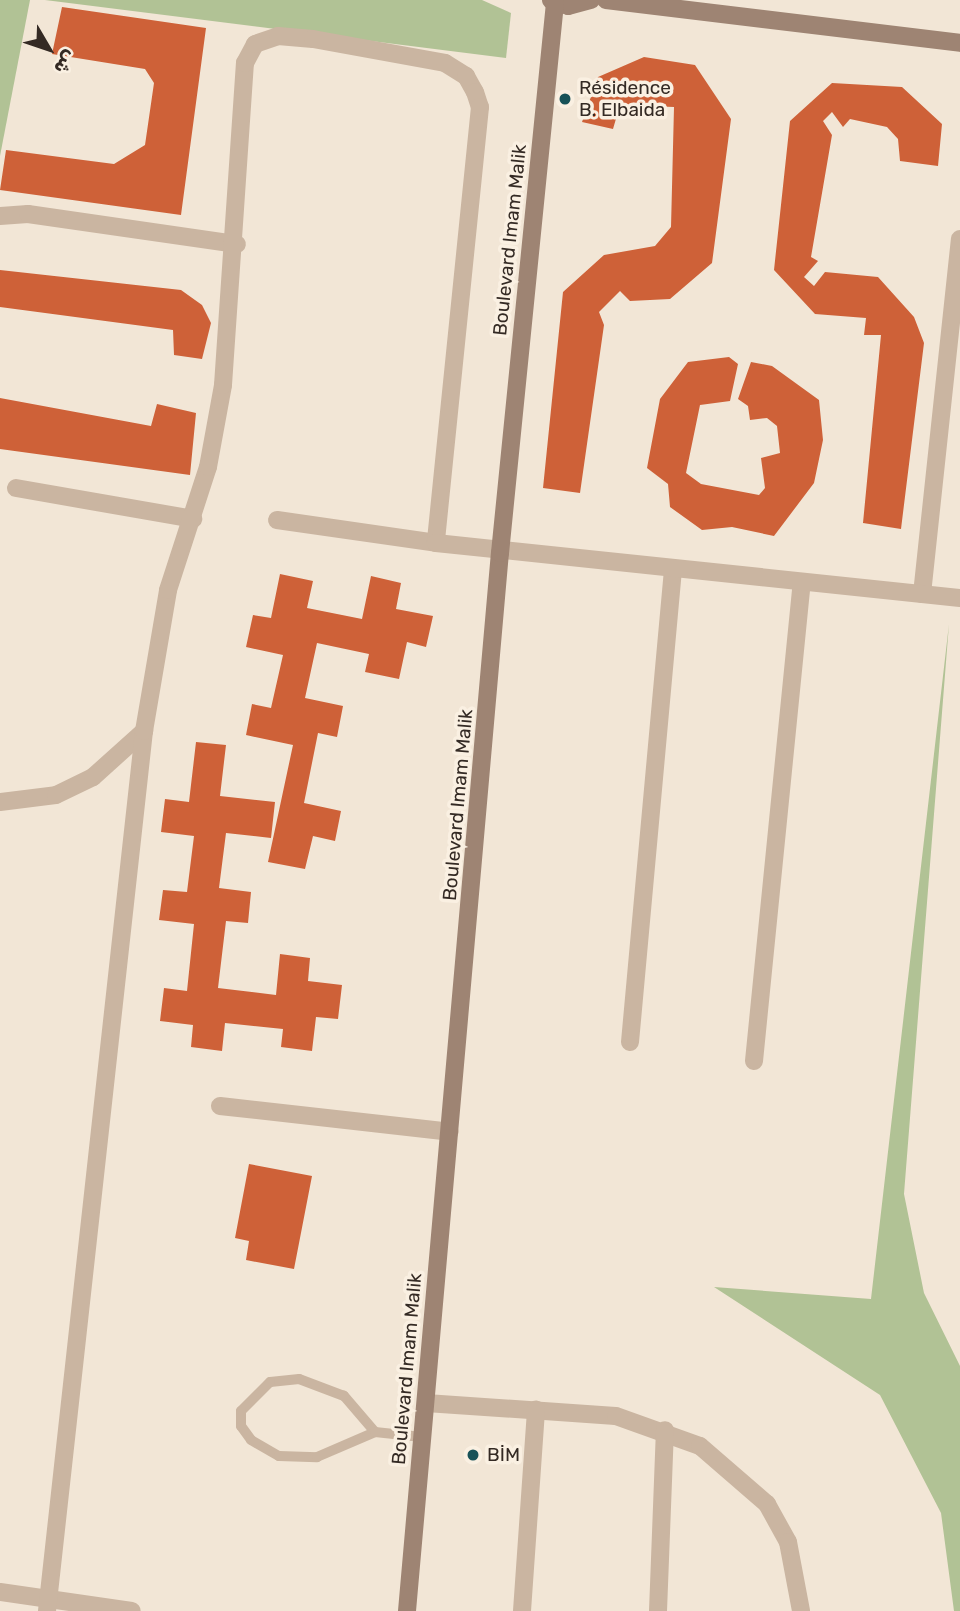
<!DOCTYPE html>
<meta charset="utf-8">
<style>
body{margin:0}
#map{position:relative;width:960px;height:1611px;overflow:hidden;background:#f2e6d6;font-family:Rubik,"Noto Sans Arabic",sans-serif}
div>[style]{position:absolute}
.green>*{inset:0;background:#b1c295}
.building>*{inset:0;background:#ce6138}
.lane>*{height:10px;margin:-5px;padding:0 5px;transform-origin:5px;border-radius:5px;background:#cab5a1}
.street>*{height:18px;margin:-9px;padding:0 9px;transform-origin:9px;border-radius:9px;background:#cab5a1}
.secondary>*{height:18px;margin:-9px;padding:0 9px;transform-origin:9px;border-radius:9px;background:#9e8473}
.dots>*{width:19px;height:19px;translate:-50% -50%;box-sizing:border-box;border:4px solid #faf0e2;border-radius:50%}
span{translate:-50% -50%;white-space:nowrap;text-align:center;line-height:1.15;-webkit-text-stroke:7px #faf0e2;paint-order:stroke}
.poi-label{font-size:19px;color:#342a24}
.left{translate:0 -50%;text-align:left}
.street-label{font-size:19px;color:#342a24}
.north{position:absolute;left:14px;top:14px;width:70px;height:70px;-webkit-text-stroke:5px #faf0e2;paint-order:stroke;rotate:129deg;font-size:19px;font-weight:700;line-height:28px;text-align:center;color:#342a24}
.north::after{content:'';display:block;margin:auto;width:24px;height:32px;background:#342a24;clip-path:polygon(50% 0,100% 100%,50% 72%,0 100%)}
</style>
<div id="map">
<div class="green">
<div style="clip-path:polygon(0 0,30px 0,0 156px)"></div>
<div style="clip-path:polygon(45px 0,482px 0,511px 13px,506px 58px)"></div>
<div style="clip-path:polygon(949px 624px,904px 1194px,924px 1293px,960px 1366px,960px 1611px,954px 1611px,941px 1513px,880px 1395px,714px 1287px,871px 1299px)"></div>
</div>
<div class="building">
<div style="clip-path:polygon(62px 7px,206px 28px,181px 215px,0 190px,6px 150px,114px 164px,145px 145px,154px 83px,145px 69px,52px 54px)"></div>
<div style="clip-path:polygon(644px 57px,695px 65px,731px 119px,712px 263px,670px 299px,630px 301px,620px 291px,599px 312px,604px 325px,580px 493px,543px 488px,563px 292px,604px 255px,655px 246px,671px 227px,674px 107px,620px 105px,613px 129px,582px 122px,598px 77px)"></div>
<div style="clip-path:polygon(832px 83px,902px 87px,942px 124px,938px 166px,900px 161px,898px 139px,887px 127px,850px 119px,843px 127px,832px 112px,823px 121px,832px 135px,811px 257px,818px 261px,804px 277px,814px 286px,825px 272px,878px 277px,914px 317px,924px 343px,901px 529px,863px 523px,881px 335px,864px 335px,866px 318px,815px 314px,774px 270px,790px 121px)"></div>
<div style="clip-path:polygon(0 270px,181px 290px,202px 305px,211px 323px,202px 359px,174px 355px,173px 330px,0 307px)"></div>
<div style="clip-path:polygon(729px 357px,738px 364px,730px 401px,700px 405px,686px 473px,701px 484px,759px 495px,765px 488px,761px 458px,780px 453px,777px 426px,767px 418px,750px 420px,748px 406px,738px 399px,751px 362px,772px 366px,819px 400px,823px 440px,814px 483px,774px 536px,732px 527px,702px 530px,670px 507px,668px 484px,647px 468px,660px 399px,688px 362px)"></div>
<div style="clip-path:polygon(0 398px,151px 426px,157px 404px,196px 413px,190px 475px,0 449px)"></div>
<div style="clip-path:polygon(280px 574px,313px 581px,307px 608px,362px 619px,371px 576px,401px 583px,396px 609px,433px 616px,426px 647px,407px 642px,399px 679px,365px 672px,369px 654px,317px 643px,305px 698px,343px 706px,337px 737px,318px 733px,304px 803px,341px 811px,335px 841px,313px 836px,305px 869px,268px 862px,293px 745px,246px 735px,252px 704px,271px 708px,283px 655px,246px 647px,253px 615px,271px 618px)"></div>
<div style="clip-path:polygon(196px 742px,226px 745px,220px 796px,275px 802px,271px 838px,226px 833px,219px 888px,251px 892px,248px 923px,226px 921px,218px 988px,276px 995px,280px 954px,310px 958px,308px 981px,342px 985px,338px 1019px,316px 1017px,312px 1051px,281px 1047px,283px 1029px,225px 1023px,222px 1051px,191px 1047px,193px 1025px,160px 1021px,164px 988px,187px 991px,194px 924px,159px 920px,163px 890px,187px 892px,194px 836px,161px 832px,165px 799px,189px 802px)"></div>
<div style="clip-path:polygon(249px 1164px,312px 1176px,294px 1269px,246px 1260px,249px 1241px,235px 1238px)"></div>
</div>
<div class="lane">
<div style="left:375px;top:1432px;width:48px;rotate:-130.7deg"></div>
<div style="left:344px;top:1396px;width:48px;rotate:-159.3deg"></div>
<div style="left:299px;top:1379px;width:29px;rotate:174deg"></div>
<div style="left:270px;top:1382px;width:41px;rotate:135deg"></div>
<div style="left:241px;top:1411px;width:15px;rotate:90deg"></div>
<div style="left:241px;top:1426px;width:17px;rotate:54deg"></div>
<div style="left:251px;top:1440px;width:32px;rotate:30deg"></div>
<div style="left:279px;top:1456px;width:38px;rotate:2deg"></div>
<div style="left:317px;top:1457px;width:63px;rotate:-23.3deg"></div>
<div style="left:375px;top:1432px;width:47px;rotate:6.1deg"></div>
</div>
<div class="street">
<div style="left:0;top:216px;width:28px;rotate:-4deg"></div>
<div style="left:28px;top:214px;width:211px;rotate:8.2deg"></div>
<div style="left:16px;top:488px;width:180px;rotate:9.9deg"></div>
<div style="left:277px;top:520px;width:161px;rotate:8.2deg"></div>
<div style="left:922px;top:594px;width:357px;rotate:-83.9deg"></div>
<div style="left:0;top:802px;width:56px;rotate:-7.1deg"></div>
<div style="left:56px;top:795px;width:41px;rotate:-25.9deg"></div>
<div style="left:93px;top:777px;width:69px;rotate:-42deg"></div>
<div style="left:630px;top:1042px;width:475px;rotate:-84.8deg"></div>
<div style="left:754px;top:1061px;width:481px;rotate:-84.3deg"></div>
<div style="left:220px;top:1106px;width:231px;rotate:6.4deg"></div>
<div style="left:426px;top:1403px;width:190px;rotate:3.9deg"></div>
<div style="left:616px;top:1416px;width:89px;rotate:19.7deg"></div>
<div style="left:700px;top:1446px;width:89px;rotate:40.9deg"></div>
<div style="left:767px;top:1504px;width:43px;rotate:61.1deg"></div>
<div style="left:788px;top:1542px;width:70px;rotate:79.3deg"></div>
<div style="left:0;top:1592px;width:133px;rotate:8.2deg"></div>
<div style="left:47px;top:1611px;width:885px;rotate:-83.71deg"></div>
<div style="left:144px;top:731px;width:143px;rotate:-80.3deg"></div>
<div style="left:168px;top:590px;width:129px;rotate:-72deg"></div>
<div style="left:208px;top:467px;width:83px;rotate:-79.6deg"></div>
<div style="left:223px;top:385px;width:323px;rotate:-86.1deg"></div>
<div style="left:245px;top:63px;width:21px;rotate:-62deg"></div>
<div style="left:255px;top:44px;width:24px;rotate:-19deg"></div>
<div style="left:278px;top:36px;width:35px;rotate:5deg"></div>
<div style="left:313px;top:39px;width:134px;rotate:10.3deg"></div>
<div style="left:445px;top:63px;width:25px;rotate:32deg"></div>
<div style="left:466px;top:76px;width:18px;rotate:61deg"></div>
<div style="left:475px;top:92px;width:16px;rotate:72deg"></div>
<div style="left:480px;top:107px;width:438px;rotate:95.8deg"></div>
<div style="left:436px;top:543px;width:527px;rotate:5.99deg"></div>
<div style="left:522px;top:1611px;width:202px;rotate:-86deg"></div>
<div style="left:658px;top:1611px;width:181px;rotate:-87.8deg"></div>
</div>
<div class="secondary">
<div style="left:551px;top:0;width:18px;rotate:19deg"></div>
<div style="left:568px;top:6px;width:24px;rotate:-15deg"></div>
<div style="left:606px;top:0;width:357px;rotate:6.9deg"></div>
<div style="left:407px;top:1611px;width:1062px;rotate:-84.98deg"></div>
<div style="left:500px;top:553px;width:553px;rotate:-84.29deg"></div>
</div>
<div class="dots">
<div style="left:565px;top:99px;background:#185258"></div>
<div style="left:473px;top:1455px;background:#185258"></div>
</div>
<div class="poi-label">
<span class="left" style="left:579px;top:99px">Résidence<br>B. Elbaida</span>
<span class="left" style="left:487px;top:1455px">BİM</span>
</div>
<div class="street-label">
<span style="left:510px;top:240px;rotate:-84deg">Boulevard Imam Malik</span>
<span style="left:458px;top:805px;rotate:-85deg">Boulevard Imam Malik</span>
<span style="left:407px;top:1369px;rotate:-85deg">Boulevard Imam Malik</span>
</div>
<div class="north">ش</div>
</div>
